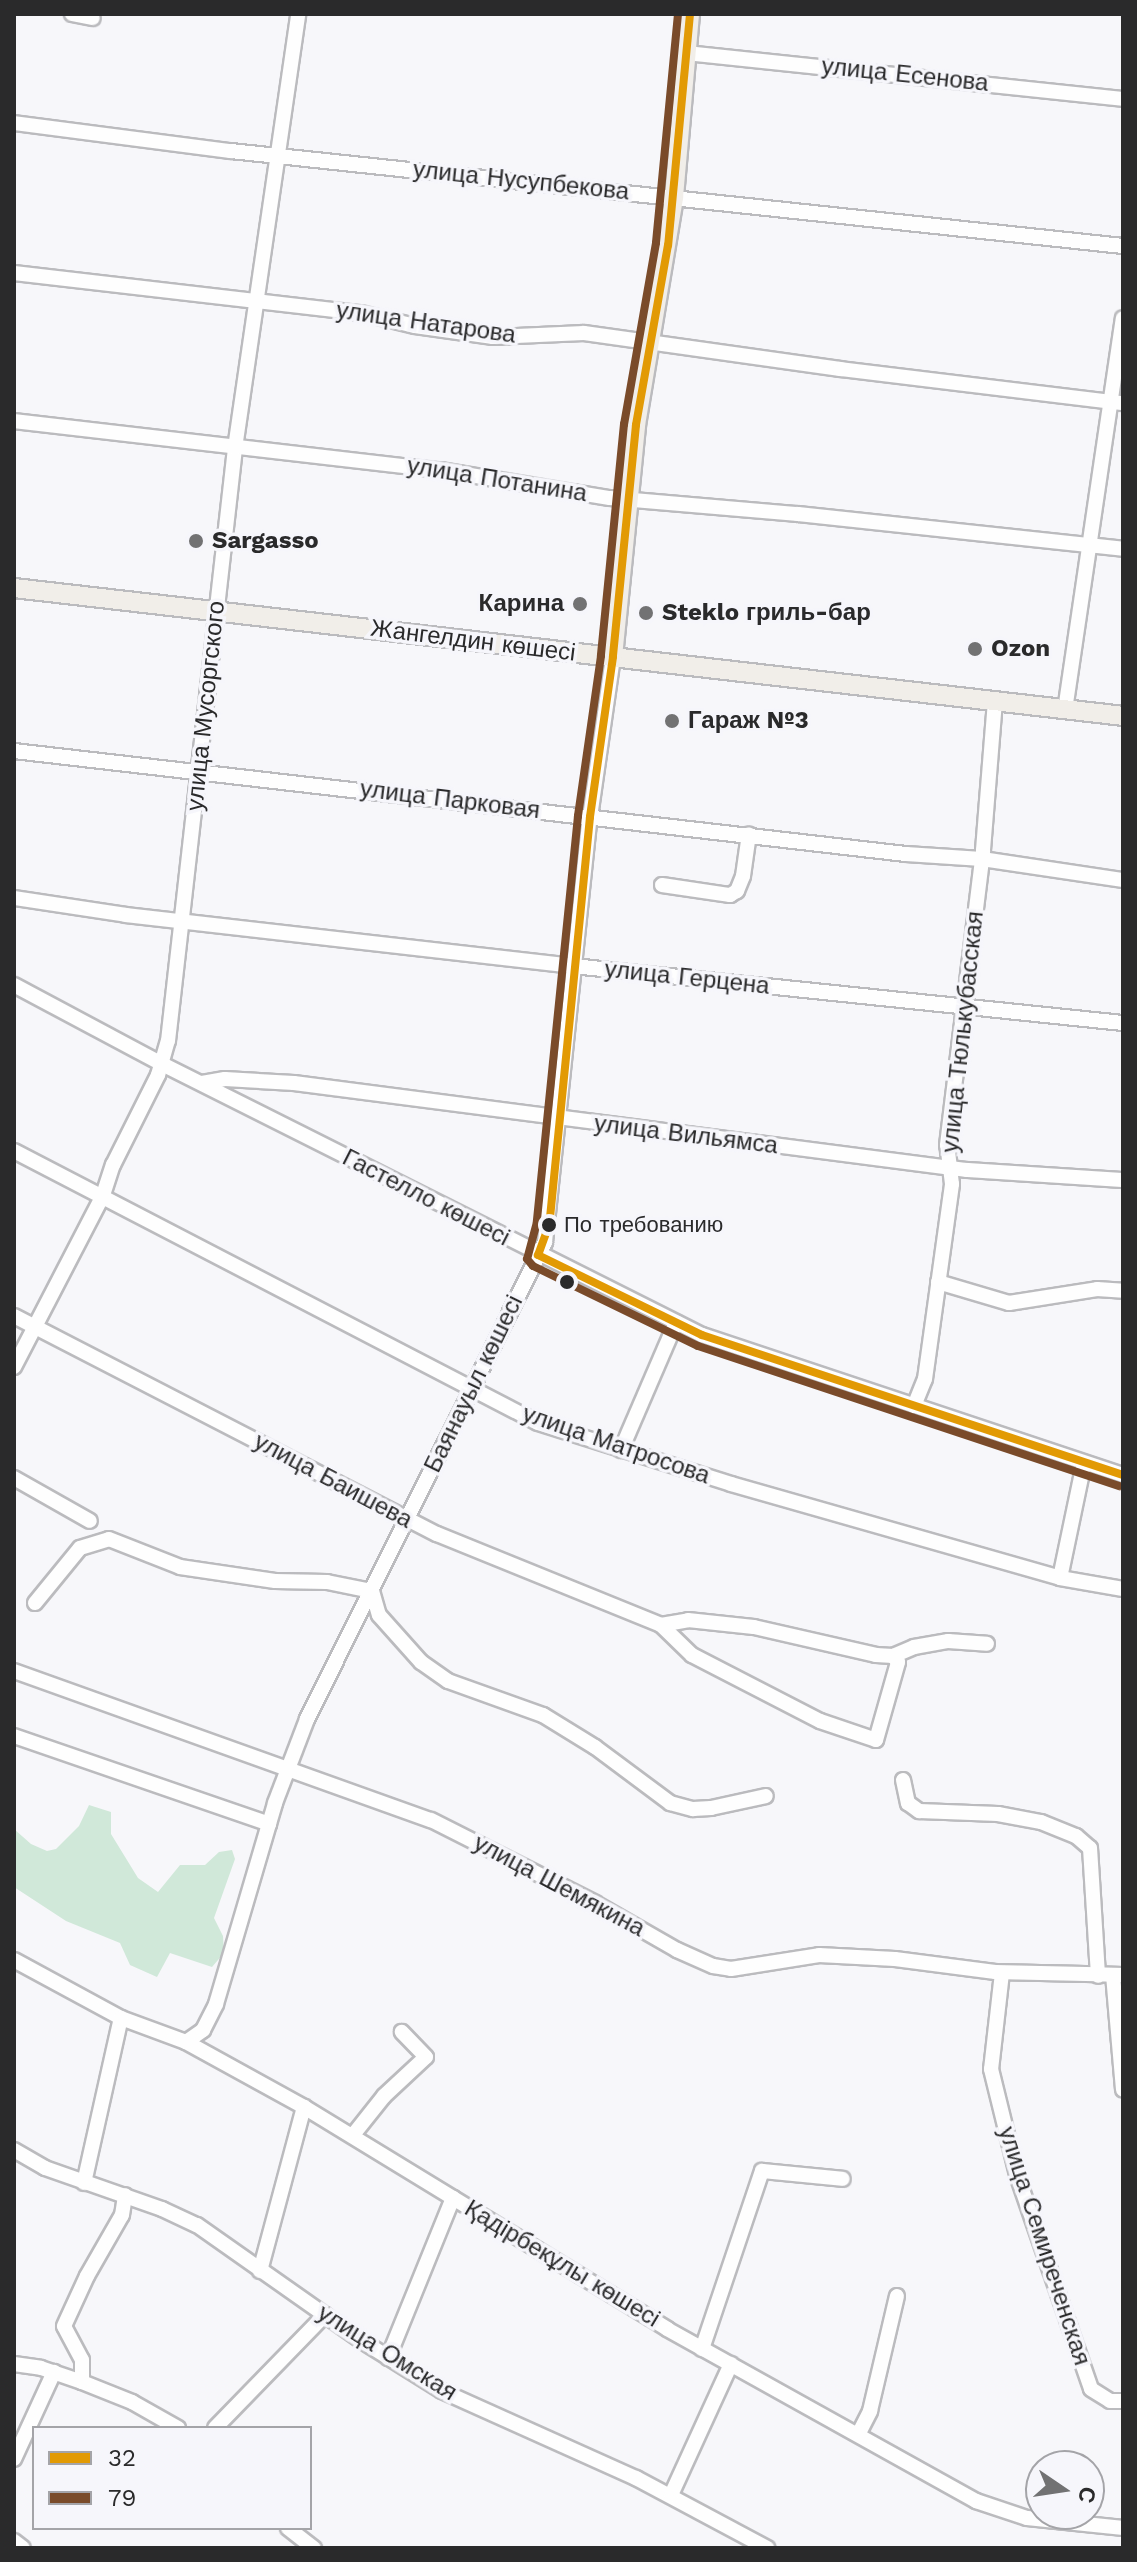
<!DOCTYPE html>
<meta charset="utf-8">
<style>
body{margin:0}
#map{position:relative;width:1137px;height:2562px;overflow:hidden;background:#f7f7fa;font-family:"Work Sans",sans-serif}
div>[style]{position:absolute}
.green>*{inset:0;background:#d0e8d9}
.roads{filter:drop-shadow(2px 0 #bbbbbe) drop-shadow(-2px 0 #bbbbbe) drop-shadow(0 2px #bbbbbe) drop-shadow(0 -2px #bbbbbe)}
.minor>*{height:14px;margin:-7px;padding:0 7px;transform-origin:7px;border-radius:7px;background:#fefefe}
.major>*{height:18px;margin:-9px;padding:0 9px;transform-origin:9px;border-radius:9px;background:#f1eee9}
.bus-1>*{height:8px;margin:-4px;padding:0 4px;transform-origin:4px;border-radius:4px;background:#e29a04}
.bus-2>*{height:8px;margin:-4px;padding:0 4px;transform-origin:4px;border-radius:4px;background:#7a4b2a}
.dots>*{width:22px;height:22px;translate:-50% -50%;box-sizing:border-box;border:4px solid #f6f6fb;border-radius:50%}
span{translate:-50% -50%;white-space:nowrap;text-align:center;line-height:1.15;-webkit-text-stroke:7px #f6f6fb;paint-order:stroke}
.bus-label{font-size:22px;color:#2a2a2b}
.left{translate:0 -50%;text-align:left}
.street-label{font-size:24px;color:#2a2a2b}
.poi-label{font-size:24px;color:#2a2a2b;font-weight:700}
.right{translate:-100% -50%;text-align:right}
.frame{position:absolute;inset:0;border:16px solid #2a2a2b;pointer-events:none}
.legend{position:absolute;left:32px;top:2426px;width:280px;height:104px;box-sizing:border-box;background:#f6f6fb;border:2px solid #a4a4a8;margin:0;padding:10px 14px;list-style:none;font-size:24px;color:#2a2a2b}
.legend li{display:flex;align-items:center;gap:16px;height:40px}
.legend b{width:40px;border:2px solid #a4a4a8}
.north{position:absolute;left:1025px;top:2450px;width:80px;height:80px;box-sizing:border-box;background:#f6f6fb;border:2px solid #a4a4a8;border-radius:50%;rotate:103deg;font-size:22px;font-weight:700;line-height:32px;text-align:center;color:#2a2a2b}
.north::after{content:'';display:block;margin:auto;width:28px;height:36px;background:#727273;clip-path:polygon(50% 0,100% 100%,50% 72%,0 100%)}
</style>
<div id="map">
<div class="green">
<div style="clip-path:polygon(89px 1805px,111px 1812px,111px 1834px,138px 1878px,158px 1892px,180px 1865px,205px 1865px,219px 1852px,232px 1850px,235px 1859px,214px 1918px,223px 1936px,224px 1953px,212px 1967px,170px 1953px,157px 1977px,130px 1965px,120px 1943px,66px 1921px,14px 1887px,14px 1829px,31px 1844px,47px 1851px,56px 1849px,79px 1826px)"></div>
</div>
<div class="roads">
<div class="minor">
<div style="left:72px;top:14px;width:21px;rotate:11deg"></div>
<div style="left:686px;top:53px;width:439px;rotate:6deg"></div>
<div style="left:14px;top:123px;width:219px;rotate:7.4deg"></div>
<div style="left:231px;top:151px;width:897px;rotate:6.08deg"></div>
<div style="left:14px;top:273px;width:349px;rotate:6.6deg"></div>
<div style="left:361px;top:313px;width:56px;rotate:13.5deg"></div>
<div style="left:415px;top:326px;width:79px;rotate:8deg"></div>
<div style="left:493px;top:337px;width:91px;rotate:-2.5deg"></div>
<div style="left:584px;top:333px;width:259px;rotate:8deg"></div>
<div style="left:840px;top:369px;width:285px;rotate:6.9deg"></div>
<div style="left:14px;top:421px;width:429px;rotate:6.6deg"></div>
<div style="left:440px;top:470px;width:172px;rotate:9.4deg"></div>
<div style="left:610px;top:498px;width:189px;rotate:4.9deg"></div>
<div style="left:798px;top:514px;width:327px;rotate:6.1deg"></div>
<div style="left:1065px;top:710px;width:396px;rotate:-81.6deg"></div>
<div style="left:14px;top:751px;width:898px;rotate:6.59deg"></div>
<div style="left:906px;top:854px;width:76px;rotate:3.8deg"></div>
<div style="left:982px;top:859px;width:143px;rotate:8.5deg"></div>
<div style="left:662px;top:885px;width:69px;rotate:8.4deg"></div>
<div style="left:730px;top:895px;width:8px;rotate:-30deg"></div>
<div style="left:737px;top:891px;width:16px;rotate:-68deg"></div>
<div style="left:743px;top:876px;width:42px;rotate:-81.9deg"></div>
<div style="left:14px;top:898px;width:113px;rotate:8.6deg"></div>
<div style="left:126px;top:915px;width:450px;rotate:6.5deg"></div>
<div style="left:573px;top:966px;width:553px;rotate:5.92deg"></div>
<div style="left:14px;top:985px;width:168px;rotate:28.1deg"></div>
<div style="left:162px;top:1064px;width:604px;rotate:26.65deg"></div>
<div style="left:702px;top:1335px;width:444px;rotate:18.4deg"></div>
<div style="left:202px;top:1083px;width:23px;rotate:-10deg"></div>
<div style="left:225px;top:1079px;width:69px;rotate:3.3deg"></div>
<div style="left:294px;top:1083px;width:679px;rotate:7.37deg"></div>
<div style="left:967px;top:1170px;width:156px;rotate:3.7deg"></div>
<div style="left:14px;top:1151px;width:590px;rotate:27.43deg"></div>
<div style="left:538px;top:1423px;width:202px;rotate:17.5deg"></div>
<div style="left:731px;top:1484px;width:342px;rotate:15.9deg"></div>
<div style="left:1060px;top:1578px;width:64px;rotate:9.9deg"></div>
<div style="left:938px;top:1282px;width:74px;rotate:16.5deg"></div>
<div style="left:1009px;top:1303px;width:89px;rotate:-9deg"></div>
<div style="left:1097px;top:1289px;width:26px;rotate:4deg"></div>
<div style="left:14px;top:1316px;width:476px;rotate:27.3deg"></div>
<div style="left:437px;top:1534px;width:242px;rotate:22.1deg"></div>
<div style="left:661px;top:1625px;width:43px;rotate:44.1deg"></div>
<div style="left:692px;top:1655px;width:144px;rotate:27.3deg"></div>
<div style="left:820px;top:1721px;width:59px;rotate:18.7deg"></div>
<div style="left:876px;top:1740px;width:81px;rotate:-74.2deg"></div>
<div style="left:898px;top:1662px;width:8px;rotate:-130deg"></div>
<div style="left:14px;top:1367px;width:194px;rotate:-62.6deg"></div>
<div style="left:103px;top:1195px;width:32px;rotate:-72deg"></div>
<div style="left:113px;top:1165px;width:101px;rotate:-63.4deg"></div>
<div style="left:158px;top:1075px;width:35px;rotate:-74deg"></div>
<div style="left:168px;top:1041px;width:597px;rotate:-83.55deg"></div>
<div style="left:235px;top:448px;width:439px;rotate:-81.7deg"></div>
<div style="left:914px;top:1406px;width:29px;rotate:-68deg"></div>
<div style="left:925px;top:1379px;width:197px;rotate:-82.1deg"></div>
<div style="left:952px;top:1184px;width:39px;rotate:-97deg"></div>
<div style="left:947px;top:1145px;width:297px;rotate:-83deg"></div>
<div style="left:983px;top:850px;width:148px;rotate:-85.4deg"></div>
<div style="left:621px;top:1450px;width:139px;rotate:-66.7deg"></div>
<div style="left:14px;top:1478px;width:87px;rotate:29.5deg"></div>
<div style="left:1060px;top:1578px;width:117px;rotate:-78.2deg"></div>
<div style="left:35px;top:1603px;width:71px;rotate:-50.7deg"></div>
<div style="left:80px;top:1548px;width:30px;rotate:-17deg"></div>
<div style="left:109px;top:1539px;width:76px;rotate:21.5deg"></div>
<div style="left:180px;top:1567px;width:96px;rotate:8.4deg"></div>
<div style="left:275px;top:1581px;width:52px;rotate:1.1deg"></div>
<div style="left:327px;top:1582px;width:46px;rotate:11.3deg"></div>
<div style="left:372px;top:1591px;width:25px;rotate:74deg"></div>
<div style="left:379px;top:1615px;width:63px;rotate:48.2deg"></div>
<div style="left:421px;top:1662px;width:33px;rotate:35deg"></div>
<div style="left:448px;top:1681px;width:101px;rotate:19.7deg"></div>
<div style="left:543px;top:1715px;width:61px;rotate:31.6deg"></div>
<div style="left:595px;top:1747px;width:94px;rotate:36.7deg"></div>
<div style="left:670px;top:1803px;width:24px;rotate:15deg"></div>
<div style="left:693px;top:1809px;width:18px;rotate:-3deg"></div>
<div style="left:711px;top:1808px;width:56px;rotate:-12.3deg"></div>
<div style="left:661px;top:1625px;width:27px;rotate:-10deg"></div>
<div style="left:688px;top:1620px;width:66px;rotate:6.1deg"></div>
<div style="left:754px;top:1627px;width:125px;rotate:12.9deg"></div>
<div style="left:876px;top:1655px;width:17px;rotate:3deg"></div>
<div style="left:893px;top:1656px;width:23px;rotate:-23deg"></div>
<div style="left:914px;top:1647px;width:35px;rotate:-10deg"></div>
<div style="left:948px;top:1641px;width:39px;rotate:4deg"></div>
<div style="left:14px;top:1671px;width:443px;rotate:19.7deg"></div>
<div style="left:431px;top:1820px;width:184px;rotate:26.8deg"></div>
<div style="left:595px;top:1903px;width:95px;rotate:29.8deg"></div>
<div style="left:677px;top:1950px;width:39px;rotate:24deg"></div>
<div style="left:713px;top:1966px;width:18px;rotate:9deg"></div>
<div style="left:731px;top:1969px;width:89px;rotate:-9deg"></div>
<div style="left:819px;top:1955px;width:76px;rotate:3deg"></div>
<div style="left:895px;top:1959px;width:101px;rotate:7.4deg"></div>
<div style="left:995px;top:1972px;width:128px;rotate:1.3deg"></div>
<div style="left:14px;top:1736px;width:270px;rotate:19deg"></div>
<div style="left:903px;top:1780px;width:24px;rotate:78deg"></div>
<div style="left:908px;top:1803px;width:14px;rotate:36deg"></div>
<div style="left:919px;top:1811px;width:79px;rotate:2.2deg"></div>
<div style="left:998px;top:1814px;width:44px;rotate:10.5deg"></div>
<div style="left:1041px;top:1822px;width:38px;rotate:22deg"></div>
<div style="left:1076px;top:1836px;width:18px;rotate:41deg"></div>
<div style="left:1090px;top:1848px;width:128px;rotate:86.4deg"></div>
<div style="left:14px;top:1960px;width:122px;rotate:28.5deg"></div>
<div style="left:121px;top:2018px;width:69px;rotate:20.3deg"></div>
<div style="left:186px;top:2042px;width:135px;rotate:28.8deg"></div>
<div style="left:304px;top:2107px;width:426px;rotate:31.4deg"></div>
<div style="left:667px;top:2329px;width:354px;rotate:29.1deg"></div>
<div style="left:976px;top:2501px;width:54px;rotate:18.4deg"></div>
<div style="left:1027px;top:2518px;width:97px;rotate:5.9deg"></div>
<div style="left:1002px;top:1973px;width:97px;rotate:96.5deg"></div>
<div style="left:991px;top:2069px;width:109px;rotate:76.2deg"></div>
<div style="left:1017px;top:2175px;width:226px;rotate:70.9deg"></div>
<div style="left:1091px;top:2389px;width:22px;rotate:32deg"></div>
<div style="left:1110px;top:2401px;width:13px"></div>
<div style="left:1113px;top:1975px;width:115px;rotate:85deg"></div>
<div style="left:186px;top:2042px;width:21px;rotate:-35deg"></div>
<div style="left:203px;top:2030px;width:29px;rotate:-63deg"></div>
<div style="left:216px;top:2004px;width:209px;rotate:-73.6deg"></div>
<div style="left:275px;top:1803px;width:90px;rotate:-69.1deg"></div>
<div style="left:307px;top:1719px;width:533px;rotate:-63.48deg"></div>
<div style="left:545px;top:1242px;width:427px;rotate:-84deg"></div>
<div style="left:590px;top:817px;width:162px;rotate:-81.8deg"></div>
<div style="left:353px;top:2135px;width:50px;rotate:-51.5deg"></div>
<div style="left:384px;top:2096px;width:57px;rotate:-42.9deg"></div>
<div style="left:426px;top:2057px;width:35px;rotate:-134deg"></div>
<div style="left:14px;top:2150px;width:36px;rotate:30deg"></div>
<div style="left:45px;top:2168px;width:124px;rotate:19.3deg"></div>
<div style="left:162px;top:2209px;width:38px;rotate:25deg"></div>
<div style="left:197px;top:2225px;width:202px;rotate:35.1deg"></div>
<div style="left:362px;top:2341px;width:94px;rotate:32deg"></div>
<div style="left:442px;top:2391px;width:213px;rotate:24.2deg"></div>
<div style="left:636px;top:2478px;width:149px;rotate:28.1deg"></div>
<div style="left:84px;top:2183px;width:169px;rotate:-77.4deg"></div>
<div style="left:260px;top:2271px;width:170px;rotate:-75deg"></div>
<div style="left:702px;top:2349px;width:188px;rotate:-71.4deg"></div>
<div style="left:762px;top:2171px;width:81px;rotate:5.6deg"></div>
<div style="left:388px;top:2358px;width:173px;rotate:-67.9deg"></div>
<div style="left:14px;top:2364px;width:27px;rotate:8deg"></div>
<div style="left:41px;top:2368px;width:43px;rotate:18.9deg"></div>
<div style="left:82px;top:2382px;width:54px;rotate:21.8deg"></div>
<div style="left:132px;top:2402px;width:53px;rotate:29.5deg"></div>
<div style="left:82px;top:2382px;width:22px;rotate:-90deg"></div>
<div style="left:82px;top:2360px;width:38px;rotate:-118deg"></div>
<div style="left:64px;top:2326px;width:55px;rotate:-65.3deg"></div>
<div style="left:87px;top:2276px;width:70px;rotate:-60.2deg"></div>
<div style="left:122px;top:2215px;width:20px;rotate:-81deg"></div>
<div style="left:215px;top:2428px;width:158px;rotate:-45.8deg"></div>
<div style="left:859px;top:2433px;width:25px;rotate:-63deg"></div>
<div style="left:870px;top:2411px;width:118px;rotate:-76.8deg"></div>
<div style="left:14px;top:2459px;width:96px;rotate:-65.3deg"></div>
<div style="left:671px;top:2495px;width:144px;rotate:-65.4deg"></div>
<div style="left:288px;top:2528px;width:33px;rotate:38deg"></div>
<div style="left:14px;top:2541px;width:11px;rotate:38deg"></div>
</div>
<div class="major">
<div style="left:14px;top:588px;width:1116px;rotate:6.58deg"></div>
<div style="left:613px;top:657px;width:233px;rotate:-84.3deg"></div>
<div style="left:636px;top:425px;width:231px;rotate:-80.5deg"></div>
<div style="left:674px;top:197px;width:184px;rotate:-85deg"></div>
</div>
</div>
<div class="bus-1">
<div style="left:690px;top:14px;width:232px;rotate:95.4deg"></div>
<div style="left:668px;top:245px;width:183px;rotate:100.1deg"></div>
<div style="left:636px;top:425px;width:233px;rotate:95.7deg"></div>
<div style="left:613px;top:657px;width:162px;rotate:98.2deg"></div>
<div style="left:590px;top:817px;width:410px;rotate:95.7deg"></div>
<div style="left:549px;top:1225px;width:32px;rotate:110deg"></div>
<div style="left:538px;top:1255px;width:182px;rotate:26deg"></div>
<div style="left:702px;top:1335px;width:444px;rotate:18.4deg"></div>
</div>
<div class="bus-2">
<div style="left:678px;top:14px;width:230px;rotate:95.5deg"></div>
<div style="left:656px;top:243px;width:184px;rotate:100deg"></div>
<div style="left:624px;top:424px;width:233px;rotate:95.7deg"></div>
<div style="left:601px;top:656px;width:162px;rotate:98.2deg"></div>
<div style="left:578px;top:816px;width:408px;rotate:95.8deg"></div>
<div style="left:537px;top:1222px;width:38px;rotate:105deg"></div>
<div style="left:527px;top:1259px;width:9px;rotate:49deg"></div>
<div style="left:533px;top:1266px;width:183px;rotate:25.9deg"></div>
<div style="left:698px;top:1346px;width:444px;rotate:18.4deg"></div>
</div>
<div class="dots">
<div style="left:196px;top:541px;background:#727273"></div>
<div style="left:580px;top:604px;background:#727273"></div>
<div style="left:646px;top:613px;background:#727273"></div>
<div style="left:975px;top:649px;background:#727273"></div>
<div style="left:672px;top:721px;background:#727273"></div>
<div style="left:549px;top:1225px;background:#2a2a2b"></div>
<div style="left:567px;top:1282px;background:#2a2a2b"></div>
</div>
<div class="bus-label">
<span class="left" style="left:564px;top:1225px">По требованию</span>
</div>
<div class="street-label">
<span style="left:905px;top:75px;rotate:6deg">улица Есенова</span>
<span style="left:521px;top:181px;rotate:6deg">улица Нусупбекова</span>
<span style="left:426px;top:323px;rotate:8deg">улица Натарова</span>
<span style="left:497px;top:480px;rotate:9deg">улица Потанина</span>
<span style="left:473px;top:641px;rotate:7deg">Жангелдин көшесі</span>
<span style="left:206px;top:706px;rotate:-84deg">улица Мусоргского</span>
<span style="left:450px;top:800px;rotate:7deg">улица Парковая</span>
<span style="left:687px;top:978px;rotate:6deg">улица Герцена</span>
<span style="left:963px;top:1032px;rotate:-84deg">улица Тюлькубасская</span>
<span style="left:686px;top:1135px;rotate:7deg">улица Вильямса</span>
<span style="left:426px;top:1198px;rotate:27deg">Гастелло көшесі</span>
<span style="left:474px;top:1384px;rotate:-64deg">Баянауыл көшесі</span>
<span style="left:616px;top:1445px;rotate:19deg">улица Матросова</span>
<span style="left:333px;top:1481px;rotate:28deg">улица Баишева</span>
<span style="left:559px;top:1886px;rotate:28deg">улица Шемякина</span>
<span style="left:1044px;top:2246px;rotate:72deg">улица Семиреченская</span>
<span style="left:562px;top:2264px;rotate:31deg">Қадірбекұлы көшесі</span>
<span style="left:387px;top:2353px;rotate:32deg">улица Омская</span>
</div>
<div class="poi-label">
<span class="left" style="left:212px;top:541px">Sargasso</span>
<span class="right" style="left:564px;top:604px">Карина</span>
<span class="left" style="left:662px;top:613px">Steklo гриль-бар</span>
<span class="left" style="left:991px;top:649px">Ozon</span>
<span class="left" style="left:688px;top:721px">Гараж №3</span>
</div>
<div class="frame"></div>
<ul class="legend">
<li><b style="height:10px;background:#e29a04"></b>32</li>
<li><b style="height:10px;background:#7a4b2a"></b>79</li>
</ul>
<div class="north">С</div>
</div>
